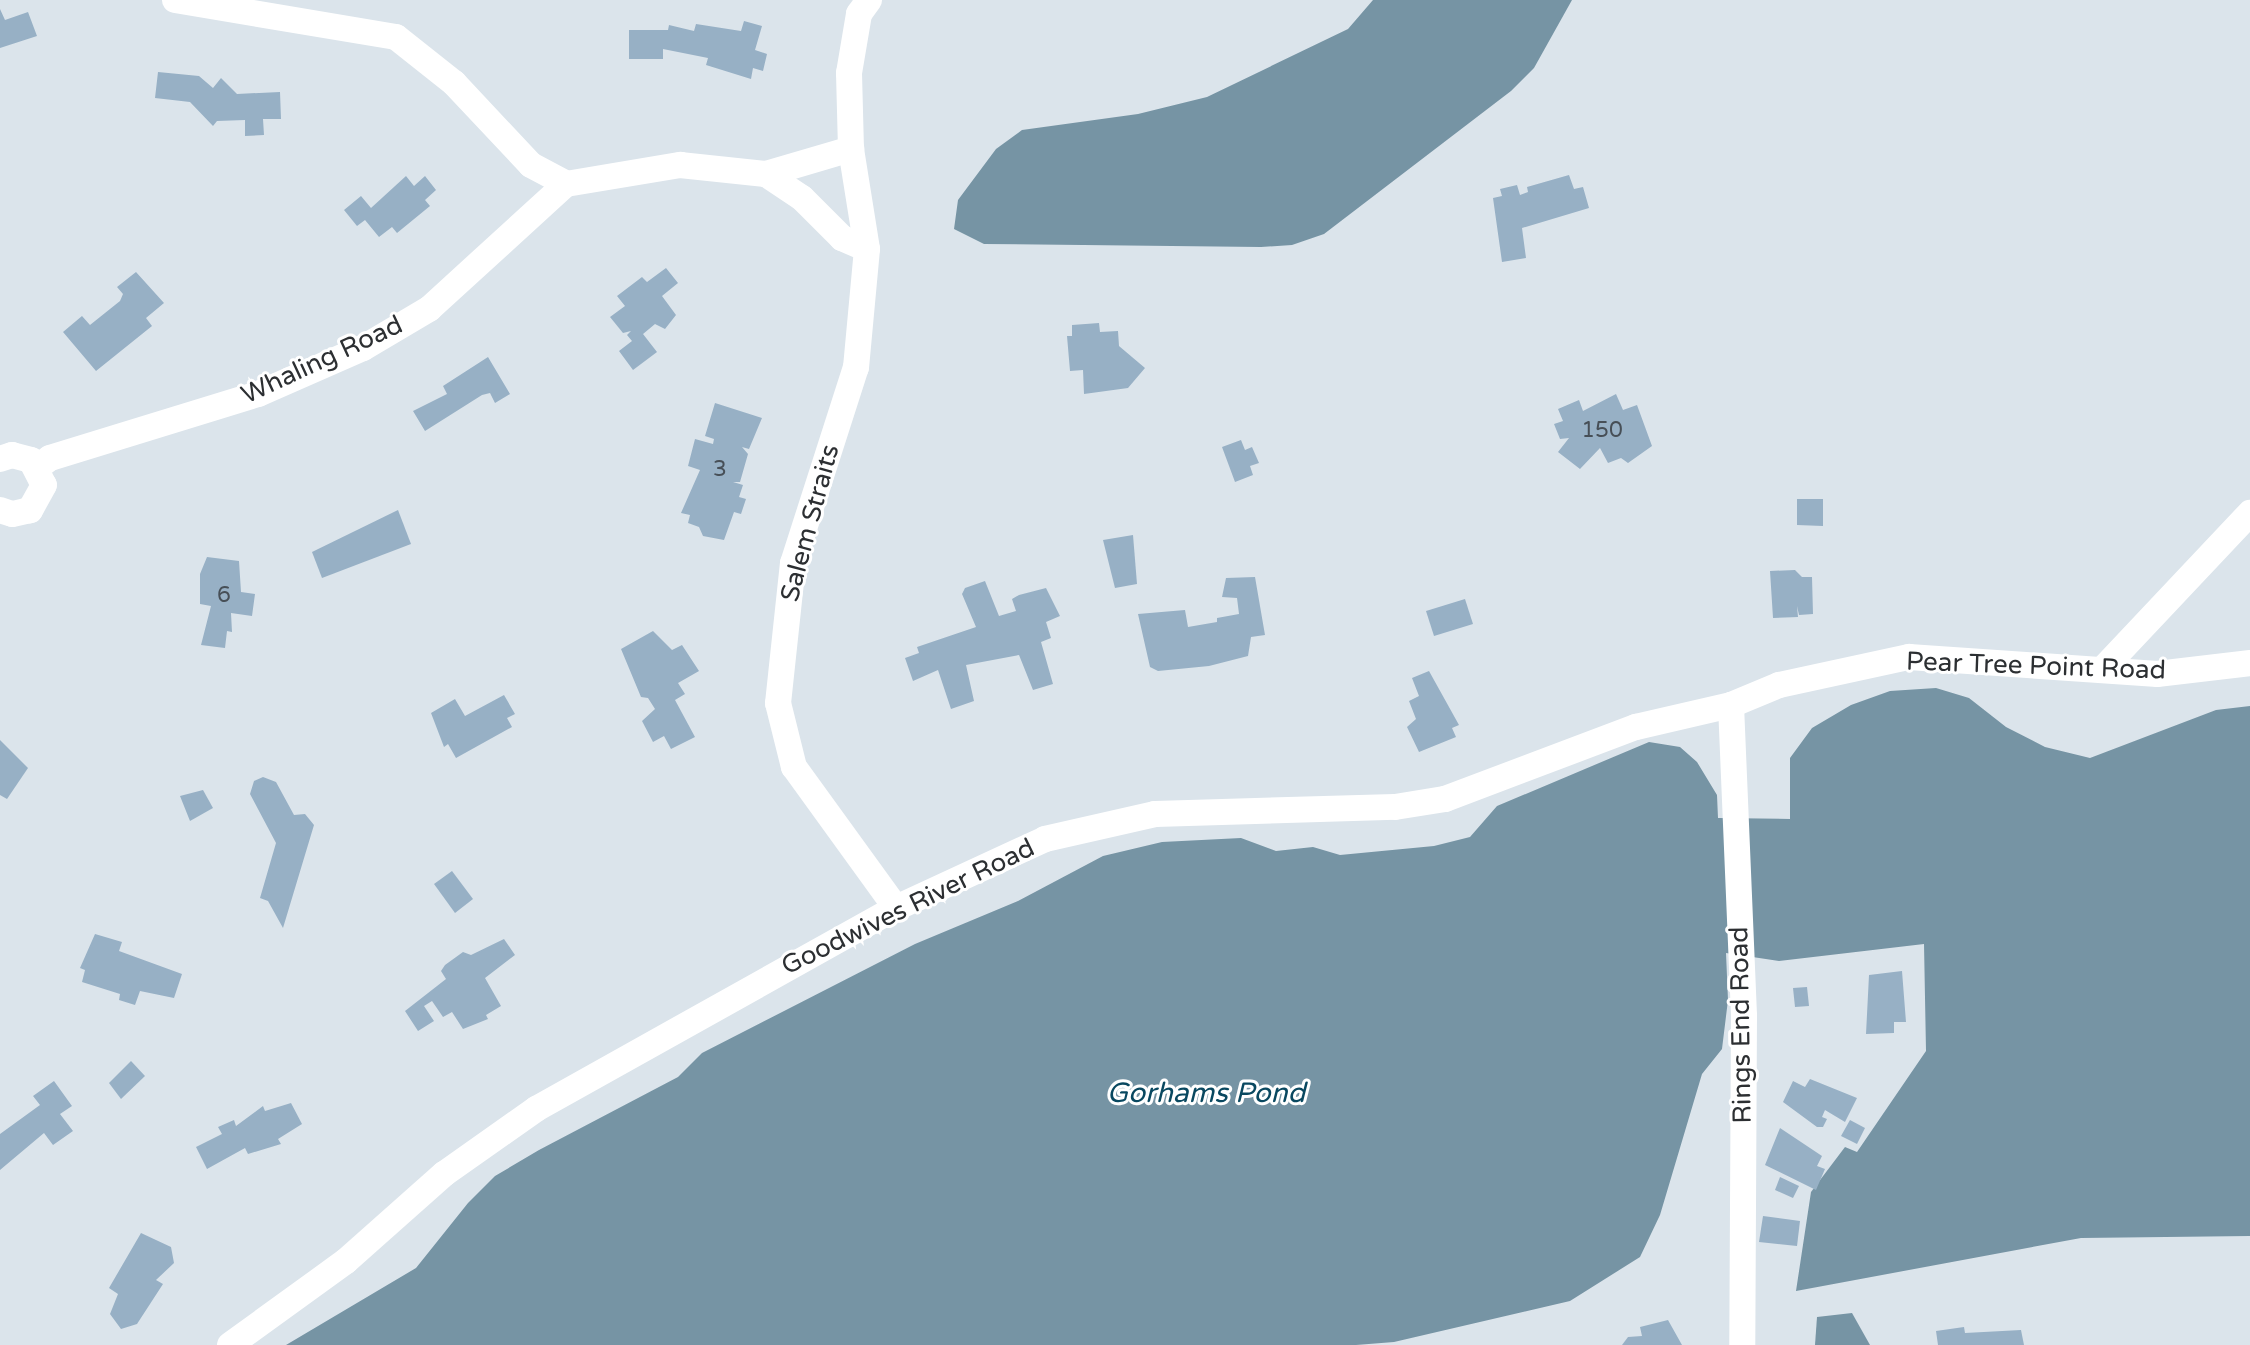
<!DOCTYPE html>
<style>
body{margin:0}
#map{position:relative;width:2250px;height:1345px;overflow:hidden;background:#dbe4eb;font-family:"Varela Round",sans-serif}
div>[style]{position:absolute}
.water>*{inset:0;background:#7694a4}
.building>*{inset:0;background:#97b0c5}
.minor>*{height:26px;margin:-13px;padding:0 13px;transform-origin:13px;border-radius:13px;background:#fff}
span{translate:-50% -50%;white-space:nowrap;text-align:center;line-height:1.15;-webkit-text-stroke:6px #fff;paint-order:stroke}
.number-label{font-size:22px;color:#474f57}
.number-label span{-webkit-text-stroke-width:0}
.street-label{font-size:26px;color:#2c2f32}
.water-label{font-size:28px;color:#094860;font-style:italic}
</style>
<div id="map">
<div class="water">
<div style="clip-path:polygon(1373px 0,1572px 0,1534px 68px,1511px 91px,1324px 234px,1292px 245px,1261px 247px,984px 244px,954px 229px,958px 200px,996px 149px,1022px 130px,1138px 114px,1207px 97px,1348px 29px)"></div>
<div style="clip-path:polygon(1936px 688px,1969px 698px,2006px 727px,2045px 747px,2090px 758px,2216px 710px,2250px 706px,2250px 1236px,2081px 1238px,1796px 1291px,1811px 1192px,1845px 1147px,1857px 1152px,1926px 1051px,1924px 944px,1779px 961px,1726px 953px,1728px 1000px,1722px 1049px,1702px 1074px,1660px 1215px,1640px 1257px,1570px 1301px,1394px 1342px,1356px 1345px,286px 1345px,416px 1268px,468px 1203px,495px 1176px,539px 1150px,678px 1077px,702px 1053px,915px 944px,1018px 901px,1103px 856px,1162px 842px,1241px 838px,1276px 851px,1313px 847px,1340px 855px,1434px 846px,1470px 837px,1497px 806px,1649px 742px,1680px 747px,1697px 762px,1717px 795px,1718px 818px,1790px 819px,1790px 758px,1812px 728px,1851px 705px,1890px 691px)"></div>
<div style="clip-path:polygon(1852px 1313px,1870px 1345px,1815px 1345px,1817px 1317px)"></div>
</div>
<div class="building">
<div style="clip-path:polygon(0 9px,5px 20px,28px 12px,37px 36px,0 48px)"></div>
<div style="clip-path:polygon(744px 21px,762px 26px,755px 50px,767px 54px,763px 71px,753px 68px,751px 79px,706px 65px,708px 58px,663px 49px,663px 59px,629px 59px,629px 30px,668px 30px,669px 25px,694px 31px,696px 24px,741px 31px)"></div>
<div style="clip-path:polygon(158px 72px,199px 76px,213px 88px,221px 78px,237px 94px,280px 92px,281px 119px,263px 119px,264px 135px,245px 136px,245px 120px,217px 121px,213px 126px,190px 102px,155px 98px)"></div>
<div style="clip-path:polygon(1569px 175px,1574px 189px,1583px 187px,1589px 208px,1522px 228px,1526px 258px,1502px 262px,1493px 198px,1502px 196px,1500px 189px,1517px 185px,1520px 195px,1528px 192px,1527px 187px)"></div>
<div style="clip-path:polygon(406px 176px,414px 186px,425px 176px,436px 190px,425px 200px,430px 206px,397px 233px,392px 227px,379px 237px,365px 220px,357px 226px,344px 210px,361px 196px,371px 208px)"></div>
<div style="clip-path:polygon(666px 268px,678px 283px,662px 296px,676px 315px,665px 329px,655px 324px,643px 334px,657px 352px,633px 370px,619px 351px,632px 341px,627px 335px,631px 331px,623px 333px,610px 317px,625px 306px,617px 296px,642px 277px,647px 282px)"></div>
<div style="clip-path:polygon(136px 272px,164px 303px,146px 318px,152px 326px,96px 371px,63px 332px,82px 316px,90px 325px,120px 301px,123px 294px,117px 287px)"></div>
<div style="clip-path:polygon(1099px 323px,1100px 332px,1118px 331px,1119px 346px,1145px 368px,1128px 388px,1084px 394px,1083px 370px,1070px 371px,1067px 336px,1072px 336px,1072px 325px)"></div>
<div style="clip-path:polygon(488px 357px,510px 394px,495px 403px,490px 393px,482px 395px,425px 431px,413px 411px,447px 394px,443px 386px)"></div>
<div style="clip-path:polygon(1616px 394px,1623px 410px,1637px 405px,1652px 446px,1628px 463px,1621px 458px,1608px 463px,1600px 448px,1580px 469px,1558px 452px,1569px 438px,1560px 439px,1554px 424px,1563px 421px,1558px 409px,1579px 400px,1583px 411px)"></div>
<div style="clip-path:polygon(715px 403px,762px 418px,749px 449px,742px 447px,748px 454px,740px 482px,733px 482px,743px 485px,739px 497px,746px 499px,741px 514px,734px 512px,724px 540px,703px 536px,699px 527px,688px 523px,690px 515px,681px 513px,700px 470px,688px 466px,695px 439px,713px 444px,714px 439px,705px 436px)"></div>
<div style="clip-path:polygon(1241px 440px,1245px 450px,1252px 447px,1259px 463px,1250px 466px,1253px 475px,1235px 482px,1222px 447px)"></div>
<div style="clip-path:polygon(1797px 499px,1823px 499px,1823px 526px,1797px 525px)"></div>
<div style="clip-path:polygon(398px 510px,411px 544px,322px 578px,312px 552px)"></div>
<div style="clip-path:polygon(1133px 535px,1137px 584px,1115px 588px,1103px 540px)"></div>
<div style="clip-path:polygon(207px 557px,239px 561px,241px 592px,255px 594px,252px 616px,231px 613px,232px 632px,227px 631px,225px 648px,201px 645px,211px 606px,200px 604px,200px 574px)"></div>
<div style="clip-path:polygon(1795px 570px,1802px 577px,1812px 577px,1813px 614px,1799px 615px,1797px 606px,1798px 617px,1773px 618px,1770px 571px)"></div>
<div style="clip-path:polygon(1255px 577px,1265px 635px,1251px 637px,1248px 656px,1209px 666px,1158px 671px,1150px 667px,1138px 614px,1185px 610px,1188px 627px,1217px 622px,1217px 618px,1239px 614px,1237px 598px,1222px 597px,1226px 578px)"></div>
<div style="clip-path:polygon(985px 581px,999px 616px,1016px 611px,1012px 599px,1019px 595px,1046px 588px,1060px 616px,1046px 622px,1051px 638px,1041px 642px,1053px 684px,1033px 690px,1019px 655px,966px 665px,974px 701px,951px 709px,938px 670px,913px 681px,905px 658px,919px 653px,917px 647px,976px 627px,962px 594px,965px 588px)"></div>
<div style="clip-path:polygon(1465px 599px,1473px 624px,1434px 636px,1426px 611px)"></div>
<div style="clip-path:polygon(653px 631px,672px 650px,682px 645px,699px 671px,678px 683px,685px 694px,675px 700px,695px 737px,671px 749px,664px 736px,653px 742px,642px 721px,655px 709px,648px 698px,641px 697px,621px 649px)"></div>
<div style="clip-path:polygon(1429px 671px,1459px 725px,1452px 728px,1456px 737px,1419px 752px,1407px 727px,1416px 719px,1409px 701px,1419px 696px,1412px 678px)"></div>
<div style="clip-path:polygon(504px 695px,515px 714px,507px 718px,512px 727px,456px 758px,448px 744px,444px 747px,431px 713px,455px 699px,465px 716px)"></div>
<div style="clip-path:polygon(0 740px,28px 768px,7px 799px,0 795px)"></div>
<div style="clip-path:polygon(263px 777px,276px 782px,294px 815px,305px 814px,314px 825px,283px 928px,268px 901px,260px 898px,276px 843px,250px 794px,254px 781px)"></div>
<div style="clip-path:polygon(203px 790px,213px 808px,190px 821px,180px 796px)"></div>
<div style="clip-path:polygon(452px 871px,473px 899px,455px 913px,434px 884px)"></div>
<div style="clip-path:polygon(95px 934px,122px 942px,119px 951px,182px 974px,174px 998px,140px 991px,135px 1005px,119px 1000px,120px 994px,82px 982px,85px 970px,80px 968px)"></div>
<div style="clip-path:polygon(504px 939px,515px 955px,485px 978px,501px 1006px,486px 1015px,488px 1019px,463px 1029px,452px 1012px,443px 1017px,432px 1001px,424px 1006px,434px 1021px,418px 1031px,405px 1011px,446px 979px,441px 971px,445px 965px,463px 952px,471px 955px)"></div>
<div style="clip-path:polygon(1902px 971px,1906px 1022px,1894px 1022px,1894px 1033px,1866px 1034px,1869px 975px)"></div>
<div style="clip-path:polygon(1807px 987px,1809px 1006px,1795px 1007px,1793px 988px)"></div>
<div style="clip-path:polygon(131px 1061px,145px 1076px,121px 1099px,109px 1083px)"></div>
<div style="clip-path:polygon(1810px 1079px,1857px 1098px,1845px 1122px,1825px 1110px,1822px 1117px,1827px 1119px,1823px 1127px,1817px 1127px,1783px 1102px,1793px 1081px,1805px 1087px)"></div>
<div style="clip-path:polygon(54px 1081px,72px 1106px,60px 1114px,73px 1131px,53px 1145px,44px 1133px,0 1170px,0 1134px,40px 1105px,33px 1096px)"></div>
<div style="clip-path:polygon(291px 1103px,302px 1124px,278px 1139px,281px 1144px,248px 1154px,245px 1148px,207px 1169px,196px 1147px,222px 1134px,218px 1127px,234px 1120px,236px 1126px,263px 1106px,265px 1111px)"></div>
<div style="clip-path:polygon(1850px 1120px,1865px 1128px,1857px 1144px,1841px 1136px)"></div>
<div style="clip-path:polygon(1780px 1128px,1822px 1156px,1817px 1166px,1825px 1169px,1816px 1190px,1765px 1165px)"></div>
<div style="clip-path:polygon(1780px 1177px,1799px 1186px,1793px 1198px,1775px 1190px)"></div>
<div style="clip-path:polygon(1763px 1216px,1800px 1221px,1797px 1246px,1759px 1242px)"></div>
<div style="clip-path:polygon(141px 1233px,171px 1247px,174px 1263px,156px 1280px,163px 1284px,137px 1324px,121px 1329px,110px 1314px,118px 1294px,109px 1288px)"></div>
<div style="clip-path:polygon(1668px 1320px,1682px 1345px,1622px 1345px,1628px 1337px,1642px 1336px,1640px 1327px)"></div>
<div style="clip-path:polygon(1964px 1327px,1965px 1333px,2021px 1330px,2024px 1345px,1938px 1345px,1936px 1331px)"></div>
</div>
<div class="minor">
<div style="left:175px;top:0;width:224px;rotate:9.5deg"></div>
<div style="left:396px;top:37px;width:74px;rotate:38.4deg"></div>
<div style="left:454px;top:83px;width:112px;rotate:46.8deg"></div>
<div style="left:531px;top:165px;width:40px;rotate:28deg"></div>
<div style="left:566px;top:184px;width:116px;rotate:-9.5deg"></div>
<div style="left:680px;top:165px;width:86px;rotate:6deg"></div>
<div style="left:766px;top:174px;width:89px;rotate:-16.4deg"></div>
<div style="left:869px;top:0;width:17px;rotate:126deg"></div>
<div style="left:859px;top:14px;width:60px;rotate:99.6deg"></div>
<div style="left:849px;top:73px;width:76px;rotate:88.5deg"></div>
<div style="left:851px;top:149px;width:101px;rotate:80.9deg"></div>
<div style="left:867px;top:249px;width:119px;rotate:95.3deg"></div>
<div style="left:856px;top:367px;width:206px;rotate:107.8deg"></div>
<div style="left:793px;top:563px;width:141px;rotate:96.1deg"></div>
<div style="left:778px;top:703px;width:66px;rotate:76deg"></div>
<div style="left:794px;top:767px;width:174px;rotate:54.1deg"></div>
<div style="left:766px;top:174px;width:43px;rotate:33.7deg"></div>
<div style="left:802px;top:198px;width:57px;rotate:45deg"></div>
<div style="left:842px;top:238px;width:27px;rotate:24deg"></div>
<div style="left:0;top:459px;width:13px;rotate:-18deg"></div>
<div style="left:12px;top:455px;width:20px;rotate:15deg"></div>
<div style="left:31px;top:460px;width:28px;rotate:63deg"></div>
<div style="left:44px;top:485px;width:29px;rotate:119deg"></div>
<div style="left:30px;top:510px;width:18px;rotate:167deg"></div>
<div style="left:12px;top:514px;width:13px;rotate:-162deg"></div>
<div style="left:38px;top:467px;width:15px;rotate:-37deg"></div>
<div style="left:50px;top:458px;width:218px;rotate:-17.1deg"></div>
<div style="left:258px;top:394px;width:115px;rotate:-23.7deg"></div>
<div style="left:363px;top:348px;width:77px;rotate:-30.6deg"></div>
<div style="left:429px;top:309px;width:185px;rotate:-42.4deg"></div>
<div style="left:2102px;top:670px;width:216px;rotate:-46.7deg"></div>
<div style="left:1731px;top:705px;width:311px;rotate:87.6deg"></div>
<div style="left:1744px;top:1016px;width:329px;rotate:90.3deg"></div>
<div style="left:230px;top:1345px;width:143px;rotate:-35.9deg"></div>
<div style="left:346px;top:1261px;width:131px;rotate:-41.6deg"></div>
<div style="left:444px;top:1174px;width:113px;rotate:-35.2deg"></div>
<div style="left:536px;top:1109px;width:412px;rotate:-29.2deg"></div>
<div style="left:896px;top:908px;width:164px;rotate:-24.8deg"></div>
<div style="left:1045px;top:839px;width:113px;rotate:-12.8deg"></div>
<div style="left:1155px;top:814px;width:240px;rotate:-1.7deg"></div>
<div style="left:1395px;top:807px;width:51px;rotate:-9.1deg"></div>
<div style="left:1445px;top:799px;width:204px;rotate:-20.7deg"></div>
<div style="left:1636px;top:727px;width:98px;rotate:-13deg"></div>
<div style="left:1731px;top:705px;width:52px;rotate:-22.6deg"></div>
<div style="left:1779px;top:685px;width:133px;rotate:-12.2deg"></div>
<div style="left:1909px;top:657px;width:249px;rotate:3.9deg"></div>
<div style="left:2157px;top:674px;width:94px;rotate:-6.7deg"></div>
</div>
<div class="number-label">
<span style="left:1602px;top:431px">150</span>
<span style="left:720px;top:470px">3</span>
<span style="left:224px;top:596px">6</span>
</div>
<div class="street-label">
<span style="left:322px;top:360px;rotate:-25deg">Whaling Road</span>
<span style="left:810px;top:523px;rotate:-75deg">Salem Straits</span>
<span style="left:2036px;top:666px;rotate:2deg">Pear Tree Point Road</span>
<span style="left:908px;top:907px;rotate:-26deg">Goodwives River Road</span>
<span style="left:1741px;top:1025px;rotate:-91deg">Rings End Road</span>
</div>
<div class="water-label">
<span style="left:1206px;top:1093px">Gorhams Pond</span>
</div>
</div>
